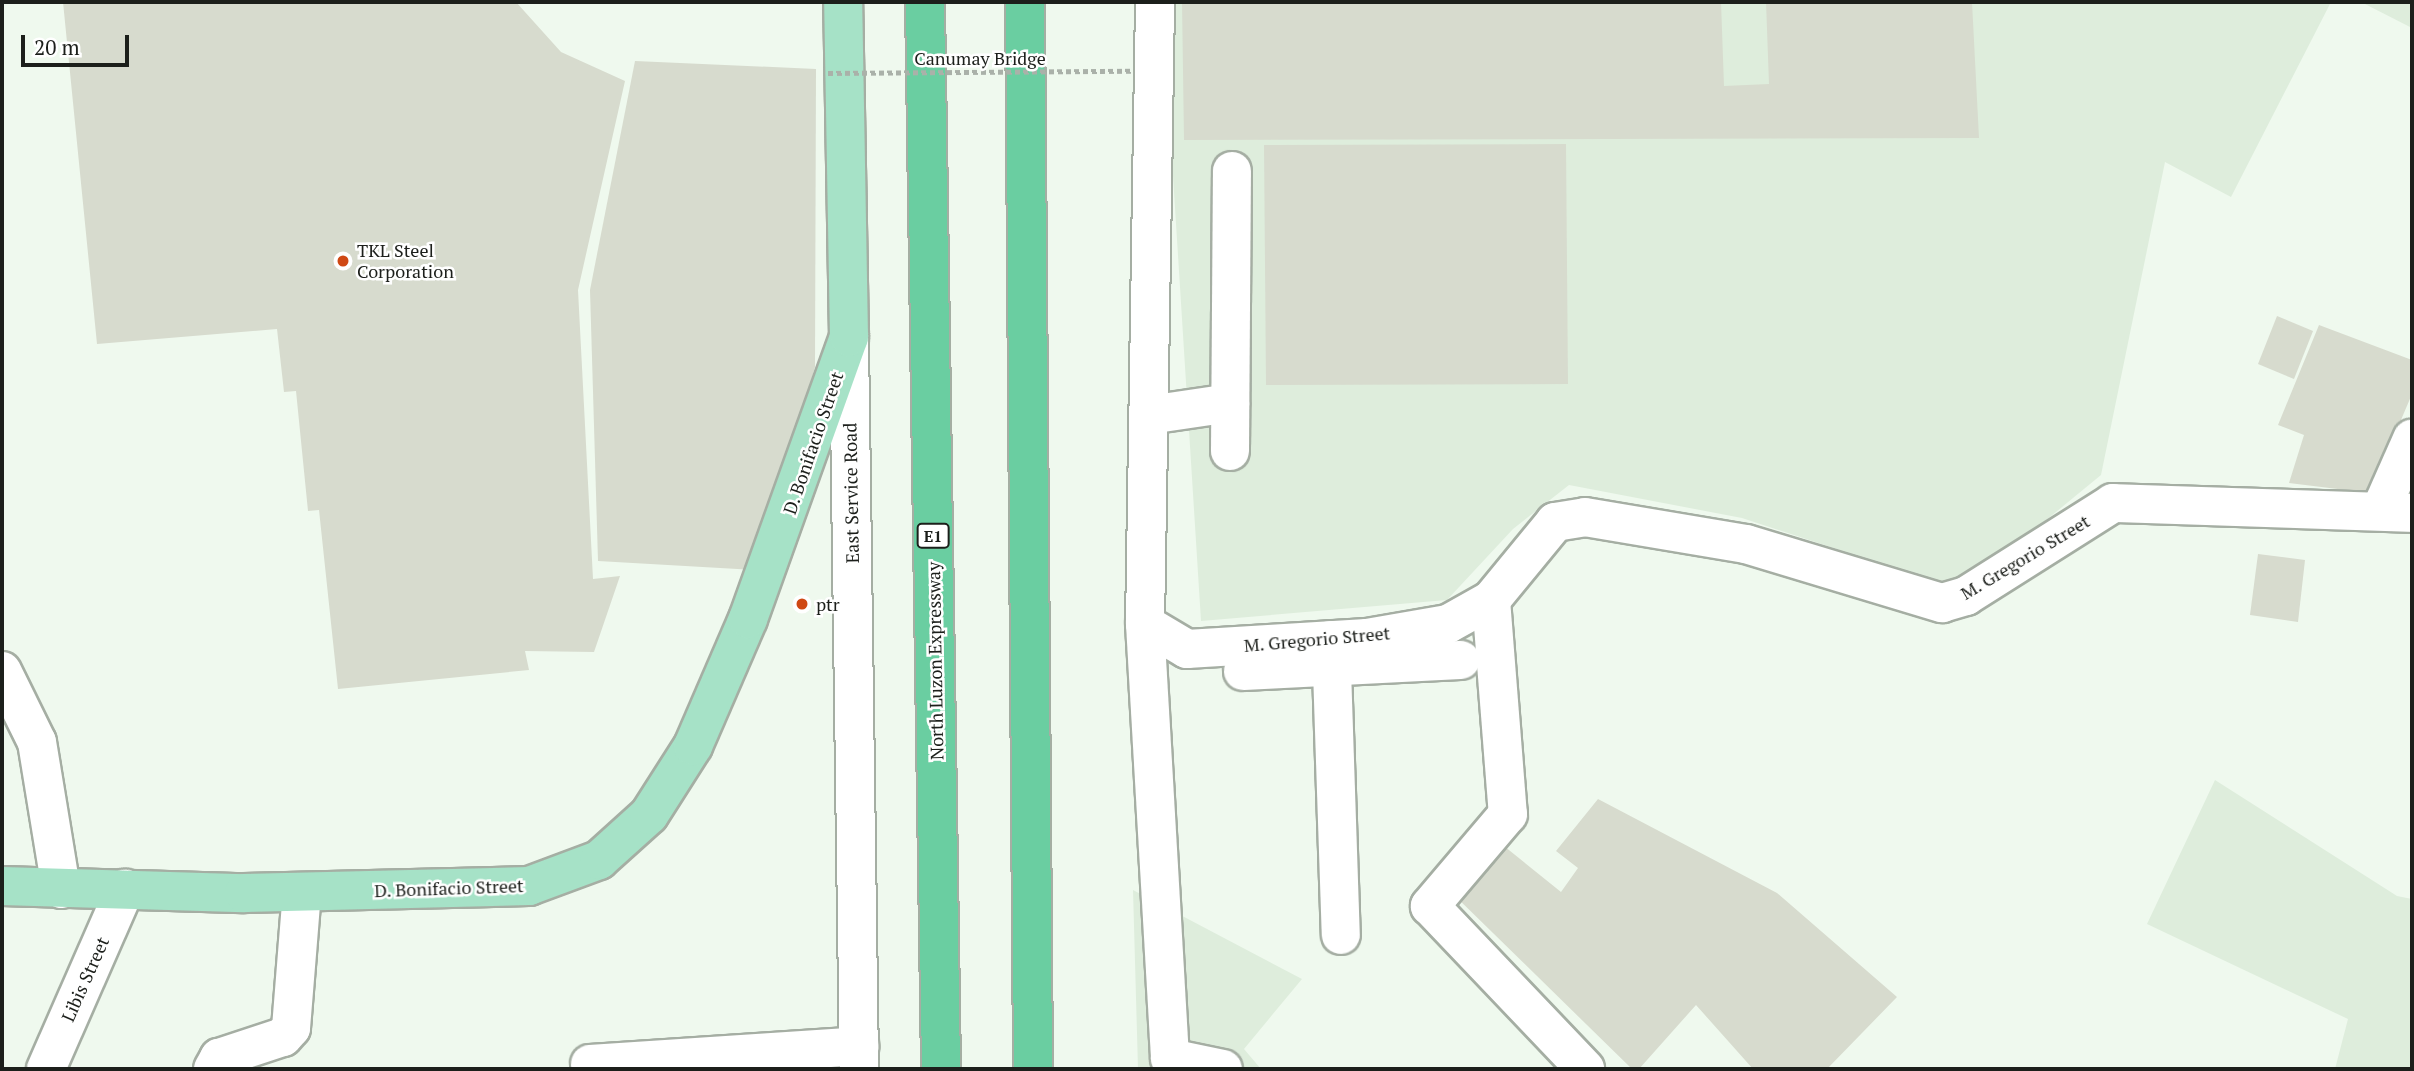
<!DOCTYPE html>
<style>
body{margin:0}
#map{position:relative;width:2414px;height:1071px;overflow:hidden;background:#eff9ee;font-family:"PT Serif",serif}
div>[style]{position:absolute}
.built>*{inset:0;background:#deeddc}
.building>*{inset:0;background:#d7dbce}
.roads{filter:drop-shadow(2px 0 #a5aea3) drop-shadow(-2px 0 #a5aea3) drop-shadow(0 2px #a5aea3) drop-shadow(0 -2px #a5aea3)}
.minor>*{height:38px;margin:-19px;padding:0 19px;transform-origin:19px;border-radius:19px;background:#fff}
.major>*{height:38px;margin:-19px;padding:0 19px;transform-origin:19px;border-radius:19px;background:#a6e2c7}
.highway>*{height:38px;margin:-19px;padding:0 19px;transform-origin:19px;border-radius:19px;background:#6acea1}
.path-bridge>*{height:4.5px;margin-top:-2.25px;transform-origin:0;background:repeating-linear-gradient(90deg,#aab1a9 0 5px,transparent 0 8.5px)}
.dots>*{width:19px;height:19px;translate:-50% -50%;box-sizing:border-box;border:4px solid #fff;border-radius:50%}
span{translate:-50% -50%;white-space:nowrap;text-align:center;line-height:1.15;-webkit-text-stroke:5px #fff;paint-order:stroke}
.shield-label span{padding:2px 5px;background:#fff;border:2px solid;border-radius:5px;-webkit-text-stroke-width:0}
.shield-label{font-size:16px;color:#1c1f1b;font-weight:700}
.street-label{font-size:18px;color:#1c1f1b}
.poi-label{font-size:18px;color:#1c1f1b}
.left{translate:0 -50%;text-align:left}
.frame{position:absolute;inset:0;border:4px solid #1c1f1b;pointer-events:none}
.scale{position:absolute;left:21px;top:35px;width:108px;height:32px;box-sizing:border-box;border:4px solid #1c1f1b;border-top:0;padding-left:9px;font-size:21px;line-height:24px;white-space:nowrap;color:#1c1f1b;-webkit-text-stroke:5px #fff;paint-order:stroke}
</style>
<div id="map">
<div class="built">
<div style="clip-path:polygon(1174px 2px,2331px 2px,2231px 197px,2165px 162px,2101px 475px,1961px 590px,1742px 518px,1569px 485px,1513px 529px,1447px 600px,1201px 621px,1171px 144px)"></div>
<div style="clip-path:polygon(2361px 2px,2412px 2px,2412px 28px)"></div>
<div style="clip-path:polygon(2215px 780px,2397px 896px,2412px 899px,2412px 1069px,2335px 1069px,2348px 1019px,2147px 924px)"></div>
<div style="clip-path:polygon(1133px 890px,1302px 979px,1244px 1049px,1261px 1069px,1138px 1069px)"></div>
</div>
<div class="building">
<div style="clip-path:polygon(63px 2px,516px 2px,561px 52px,625px 81px,578px 290px,593px 579px,620px 576px,594px 652px,525px 651px,529px 670px,338px 689px,319px 510px,308px 511px,296px 391px,284px 392px,277px 329px,97px 344px)"></div>
<div style="clip-path:polygon(1182px 2px,1721px 2px,1724px 86px,1769px 84px,1766px 2px,1972px 2px,1979px 138px,1184px 140px)"></div>
<div style="clip-path:polygon(635px 61px,816px 69px,815px 367px,755px 570px,598px 561px,590px 290px)"></div>
<div style="clip-path:polygon(1566px 144px,1568px 384px,1266px 385px,1264px 145px)"></div>
<div style="clip-path:polygon(2277px 316px,2313px 331px,2294px 379px,2258px 364px)"></div>
<div style="clip-path:polygon(2319px 325px,2412px 360px,2412px 394px,2370px 493px,2289px 483px,2304px 435px,2278px 425px)"></div>
<div style="clip-path:polygon(2258px 554px,2305px 560px,2298px 622px,2250px 615px)"></div>
<div style="clip-path:polygon(1598px 799px,1777px 893px,1897px 997px,1827px 1069px,1753px 1069px,1696px 1005px,1639px 1069px,1632px 1069px,1450px 891px,1494px 838px,1561px 892px,1578px 868px,1556px 851px)"></div>
</div>
<div class="roads">
<div class="minor">
<div style="left:1155px;top:2px;width:622px;rotate:90.92deg"></div>
<div style="left:1145px;top:624px;width:49px;rotate:30.8deg"></div>
<div style="left:1187px;top:649px;width:180px;rotate:-3.5deg"></div>
<div style="left:1367px;top:638px;width:82px;rotate:-9.8deg"></div>
<div style="left:1448px;top:624px;width:49px;rotate:-29.2deg"></div>
<div style="left:1491px;top:600px;width:101px;rotate:-50.6deg"></div>
<div style="left:1555px;top:522px;width:30px;rotate:-9deg"></div>
<div style="left:1585px;top:517px;width:163px;rotate:9.5deg"></div>
<div style="left:1746px;top:544px;width:205px;rotate:16.8deg"></div>
<div style="left:1942px;top:603px;width:25px;rotate:-16deg"></div>
<div style="left:1966px;top:596px;width:174px;rotate:-32.3deg"></div>
<div style="left:2113px;top:503px;width:299px;rotate:1.9deg"></div>
<div style="left:849px;top:340px;width:729px;rotate:89.21deg"></div>
<div style="left:1149px;top:415px;width:82px;rotate:-8.4deg"></div>
<div style="left:1230px;top:451px;width:280px;rotate:-89.6deg"></div>
<div style="left:2381px;top:509px;width:77px;rotate:-66.1deg"></div>
<div style="left:1491px;top:600px;width:215px;rotate:85.5deg"></div>
<div style="left:1508px;top:814px;width:121px;rotate:130.3deg"></div>
<div style="left:1430px;top:906px;width:225px;rotate:46.4deg"></div>
<div style="left:1145px;top:624px;width:435px;rotate:86.7deg"></div>
<div style="left:1170px;top:1058px;width:54px;rotate:11.7deg"></div>
<div style="left:1331px;top:640px;width:295px;rotate:88.1deg"></div>
<div style="left:2px;top:671px;width:79px;rotate:63.8deg"></div>
<div style="left:37px;top:742px;width:149px;rotate:80.7deg"></div>
<div style="left:1243px;top:671px;width:218px;rotate:-2.9deg"></div>
<div style="left:590px;top:1064px;width:270px;rotate:-3.8deg"></div>
<div style="left:46px;top:1069px;width:197px;rotate:-66.3deg"></div>
<div style="left:213px;top:1069px;width:13px;rotate:-61deg"></div>
<div style="left:219px;top:1058px;width:67px;rotate:-18.2deg"></div>
<div style="left:283px;top:1037px;width:12px;rotate:-48deg"></div>
<div style="left:291px;top:1028px;width:136px;rotate:-85.4deg"></div>
</div>
<div class="major">
<div style="left:2px;top:886px;width:242px;rotate:1.7deg"></div>
<div style="left:244px;top:893px;width:285px;rotate:-1.4deg"></div>
<div style="left:529px;top:886px;width:75px;rotate:-20.4deg"></div>
<div style="left:599px;top:860px;width:67px;rotate:-42deg"></div>
<div style="left:649px;top:815px;width:82px;rotate:-57.5deg"></div>
<div style="left:693px;top:746px;width:138px;rotate:-66.6deg"></div>
<div style="left:748px;top:619px;width:300px;rotate:-70.3deg"></div>
<div style="left:849px;top:337px;width:335px;rotate:-91deg"></div>
</div>
<div class="highway">
<div style="left:925px;top:2px;width:1067px;rotate:89.14deg"></div>
<div style="left:1025px;top:2px;width:1067px;rotate:89.57deg"></div>
</div>
</div>
<div class="path-bridge">
<div style="left:828px;top:73px;width:305px;rotate:-0.4deg"></div>
</div>
<div class="dots">
<div style="left:343px;top:261px;background:#cf4814"></div>
<div style="left:802px;top:604px;background:#cf4814"></div>
</div>
<div class="shield-label">
<span style="left:933px;top:536px">E1</span>
</div>
<div class="street-label">
<span style="left:980px;top:58px">Canumay Bridge</span>
<span style="left:813px;top:443px;rotate:-71deg">D. Bonifacio Street</span>
<span style="left:851px;top:493px;rotate:-91deg">East Service Road</span>
<span style="left:2025px;top:557px;rotate:-31deg">M. Gregorio Street</span>
<span style="left:1317px;top:639px;rotate:-5deg">M. Gregorio Street</span>
<span style="left:935px;top:661px;rotate:-91deg">North Luzon Expressway</span>
<span style="left:449px;top:888px;rotate:-2deg">D. Bonifacio Street</span>
<span style="left:85px;top:979px;rotate:-66deg">Libis Street</span>
</div>
<div class="poi-label">
<span class="left" style="left:357px;top:261px">TKL Steel<br>Corporation</span>
<span class="left" style="left:816px;top:604px">ptr</span>
</div>
<div class="frame"></div>
<div class="scale">20 m</div>
</div>
